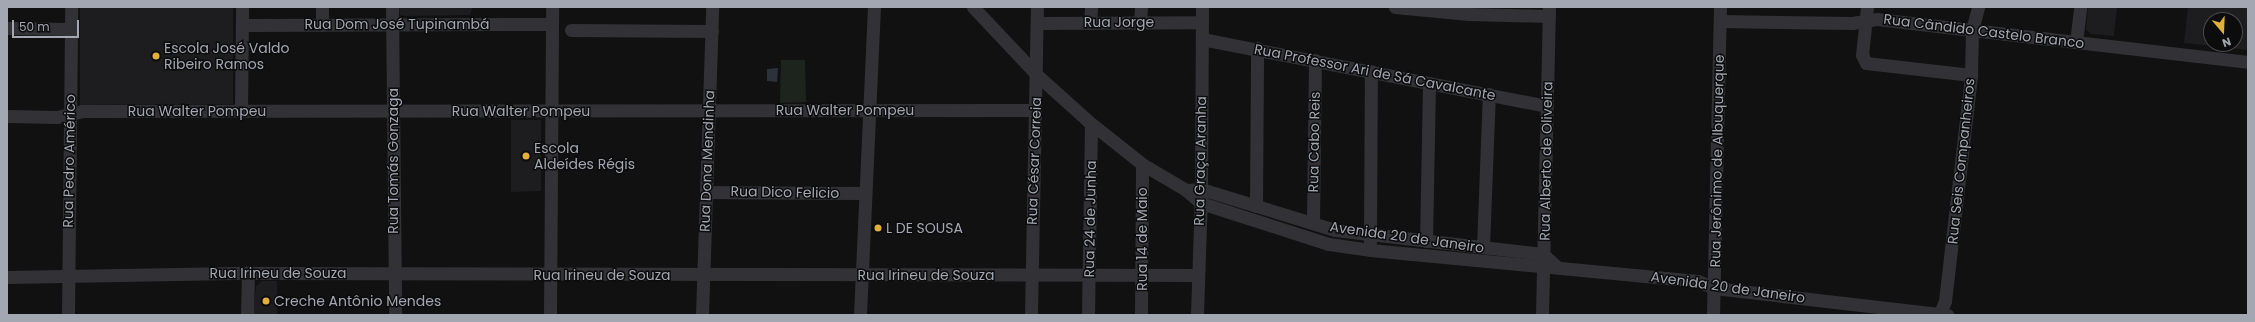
<!DOCTYPE html>
<meta charset="utf-8">
<style>
body{margin:0}
#map{position:relative;width:2255px;height:322px;overflow:hidden;background:#111112;font-family:Poppins,sans-serif}
div>[style]{position:absolute}
.built>*{inset:0;background:#1d1d1f}
.green>*{inset:0;background:#1d241e}
.water>*{inset:0;background:#2b3239}
.minor>*{height:13px;margin:-6.5px;padding:0 6.5px;transform-origin:6.5px;border-radius:6.5px;background:#323236}
.dots>*{width:11px;height:11px;translate:-50% -50%;box-sizing:border-box;border:2px solid #0c0c0d;border-radius:50%}
span{translate:-50% -50%;white-space:nowrap;text-align:center;line-height:1.15;-webkit-text-stroke:3px #0c0c0d;paint-order:stroke}
.street-label{font-size:14px;color:#a3a7b1}
.poi-label{font-size:14px;color:#a3a7b1}
.left{translate:0 -50%;text-align:left}
.frame{position:absolute;inset:0;border:8px solid #a3a7b1;pointer-events:none}
.north{position:absolute;left:2203px;top:12px;width:40px;height:40px;box-sizing:border-box;background:#0c0c0d;border:1px solid #484a4f;border-radius:50%;rotate:161deg;font-size:11px;font-weight:700;line-height:16px;text-align:center;color:#a3a7b1}
.north::after{content:'';display:block;margin:auto;width:14px;height:18px;background:#e0b03a;clip-path:polygon(50% 0,100% 100%,50% 72%,0 100%)}
.scale{position:absolute;left:12px;top:20px;width:67px;height:18px;box-sizing:border-box;border:2px solid #a3a7b1;border-top:0;padding-left:5px;font-size:12px;line-height:14px;white-space:nowrap;color:#a3a7b1;-webkit-text-stroke:3px #0c0c0d;paint-order:stroke}
</style>
<div id="map">
<div class="built">
<div style="clip-path:polygon(80px 7px,233px 7px,233px 104px,80px 105px)"></div>
<div style="clip-path:polygon(399px 7px,472px 7px,472px 9px,470px 15px,403px 16px,400px 15px)"></div>
<div style="clip-path:polygon(2088px 7px,2117px 7px,2114px 36px,2091px 34px,2086px 29px)"></div>
<div style="clip-path:polygon(evenodd,2188px 7px,2248px 7px,2248px 50px,2184px 43px,2188px 7px,2211px 20px,2235px 20px,2235px 44px,2211px 44px,2211px 20px)"></div>
<div style="clip-path:polygon(511px 120px,541px 120px,541px 191px,511px 192px)"></div>
<div style="clip-path:polygon(262px 281px,277px 281px,277px 315px,253px 315px,256px 286px)"></div>
</div>
<div class="green">
<div style="clip-path:polygon(781px 60px,805px 60px,806px 102px,780px 103px)"></div>
</div>
<div class="water">
<div style="clip-path:polygon(778px 68px,777px 82px,767px 81px,767px 69px)"></div>
</div>
<div class="minor">
<div style="left:322px;top:7px;width:18px;rotate:90deg"></div>
<div style="left:392px;top:7px;width:308px;rotate:89.4deg"></div>
<div style="left:973px;top:7px;width:93px;rotate:46.7deg"></div>
<div style="left:1037px;top:75px;width:69px;rotate:42deg"></div>
<div style="left:1088px;top:121px;width:69px;rotate:38.5deg"></div>
<div style="left:1142px;top:164px;width:51px;rotate:30.6deg"></div>
<div style="left:1186px;top:190px;width:20px;rotate:41deg"></div>
<div style="left:1201px;top:203px;width:134px;rotate:17.8deg"></div>
<div style="left:1329px;top:244px;width:41px;rotate:8.3deg"></div>
<div style="left:1370px;top:250px;width:329px;rotate:5.4deg"></div>
<div style="left:1698px;top:281px;width:17px;rotate:24deg"></div>
<div style="left:1714px;top:288px;width:235px;rotate:6.6deg"></div>
<div style="left:1395px;top:7px;width:74px;rotate:5.4deg"></div>
<div style="left:1469px;top:14px;width:80px;rotate:1.4deg"></div>
<div style="left:1867px;top:7px;width:48px;rotate:95.9deg"></div>
<div style="left:1862px;top:55px;width:9px;rotate:63deg"></div>
<div style="left:1866px;top:63px;width:106px;rotate:6.5deg"></div>
<div style="left:1720px;top:21px;width:132px;rotate:0.9deg"></div>
<div style="left:1852px;top:23px;width:25px;rotate:-9deg"></div>
<div style="left:1877px;top:19px;width:373px;rotate:6.6deg"></div>
<div style="left:1140px;top:22px;width:15px;rotate:-86deg"></div>
<div style="left:1037px;top:23px;width:165px;rotate:-0.3deg"></div>
<div style="left:1090px;top:23px;width:16px;rotate:-86deg"></div>
<div style="left:243px;top:25px;width:308px;rotate:-0.2deg"></div>
<div style="left:7px;top:28px;width:63px;rotate:0.9deg"></div>
<div style="left:571px;top:30px;width:141px;rotate:0.4deg"></div>
<div style="left:1202px;top:39px;width:351px;rotate:11deg"></div>
<div style="left:2076px;top:42px;width:35px;rotate:-83deg"></div>
<div style="left:241px;top:111px;width:104px;rotate:-89.4deg"></div>
<div style="left:7px;top:116px;width:50px;rotate:1.1deg"></div>
<div style="left:57px;top:117px;width:26px;rotate:-13deg"></div>
<div style="left:82px;top:111px;width:953px;rotate:-0.06deg"></div>
<div style="left:1186px;top:190px;width:15px;rotate:-4deg"></div>
<div style="left:1201px;top:189px;width:140px;rotate:17deg"></div>
<div style="left:1335px;top:230px;width:209px;rotate:6.6deg"></div>
<div style="left:1543px;top:254px;width:18px;rotate:43deg"></div>
<div style="left:706px;top:192px;width:158px;rotate:0.4deg"></div>
<div style="left:1256px;top:206px;width:158px;rotate:-89.6deg"></div>
<div style="left:1313px;top:223px;width:163px;rotate:-89.3deg"></div>
<div style="left:1426px;top:241px;width:158px;rotate:-88.9deg"></div>
<div style="left:1370px;top:242px;width:171px;rotate:-89.7deg"></div>
<div style="left:1483px;top:247px;width:153px;rotate:-87.8deg"></div>
<div style="left:7px;top:277px;width:241px;rotate:-1deg"></div>
<div style="left:248px;top:273px;width:949px;rotate:0.12deg"></div>
<div style="left:68px;top:315px;width:308px;rotate:-89.4deg"></div>
<div style="left:247px;top:315px;width:42px;rotate:-88.6deg"></div>
<div style="left:550px;top:315px;width:308px;rotate:-89.6deg"></div>
<div style="left:702px;top:315px;width:308px;rotate:-88.1deg"></div>
<div style="left:860px;top:315px;width:308px;rotate:-87.4deg"></div>
<div style="left:1031px;top:315px;width:308px;rotate:-88.9deg"></div>
<div style="left:1088px;top:315px;width:191px;rotate:-89.1deg"></div>
<div style="left:1141px;top:315px;width:151px;rotate:-89.6deg"></div>
<div style="left:1197px;top:315px;width:119px;rotate:-88.1deg"></div>
<div style="left:1201px;top:196px;width:189px;rotate:-89.7deg"></div>
<div style="left:1542px;top:315px;width:308px;rotate:-88.7deg"></div>
<div style="left:1713px;top:315px;width:308px;rotate:-88.7deg"></div>
<div style="left:1939px;top:315px;width:15px;rotate:-67deg"></div>
<div style="left:1945px;top:301px;width:227px;rotate:-83.4deg"></div>
<div style="left:1971px;top:75px;width:45px;rotate:-88.7deg"></div>
<div style="left:1972px;top:30px;width:24px;rotate:-75deg"></div>
</div>
<div class="dots">
<div style="left:156px;top:56px;background:#e0b03a"></div>
<div style="left:526px;top:156px;background:#e0b03a"></div>
<div style="left:878px;top:228px;background:#e0b03a"></div>
<div style="left:266px;top:301px;background:#e0b03a"></div>
</div>
<div class="street-label">
<span style="left:1119px;top:22px">Rua Jorge</span>
<span style="left:397px;top:24px">Rua Dom José Tupinambá</span>
<span style="left:1984px;top:31px;rotate:7deg">Rua Cândido Castelo Branco</span>
<span style="left:1375px;top:72px;rotate:11deg">Rua Professor Ari de Sá Cavalcante</span>
<span style="left:845px;top:110px">Rua Walter Pompeu</span>
<span style="left:197px;top:111px">Rua Walter Pompeu</span>
<span style="left:521px;top:111px">Rua Walter Pompeu</span>
<span style="left:1314px;top:142px;rotate:-89deg">Rua Cabo Reis</span>
<span style="left:69px;top:161px;rotate:-89deg">Rua Pedro Américo</span>
<span style="left:393px;top:161px;rotate:-90deg">Rua Tomás Gonzaga</span>
<span style="left:707px;top:161px;rotate:-88deg">Rua Dona Mendinha</span>
<span style="left:1034px;top:161px;rotate:-88deg">Rua César Correia</span>
<span style="left:1200px;top:161px;rotate:-89deg">Rua Graça Aranha</span>
<span style="left:1546px;top:161px;rotate:-89deg">Rua Alberto de Oliveira</span>
<span style="left:1717px;top:161px;rotate:-89deg">Rua Jerônimo de Albuquerque</span>
<span style="left:1961px;top:161px;rotate:-84deg">Rua Seis Companheiros</span>
<span style="left:785px;top:192px;rotate:1deg">Rua Dico Felicio</span>
<span style="left:1090px;top:219px;rotate:-89deg">Rua 24 de Junha</span>
<span style="left:1407px;top:237px;rotate:8deg">Avenida 20 de Janeiro</span>
<span style="left:1142px;top:239px;rotate:-90deg">Rua 14 de Maio</span>
<span style="left:278px;top:273px">Rua Irineu de Souza</span>
<span style="left:602px;top:275px">Rua Irineu de Souza</span>
<span style="left:926px;top:275px">Rua Irineu de Souza</span>
<span style="left:1728px;top:287px;rotate:8deg">Avenida 20 de Janeiro</span>
</div>
<div class="poi-label">
<span class="left" style="left:164px;top:56px">Escola José Valdo<br>Ribeiro Ramos</span>
<span class="left" style="left:534px;top:156px">Escola<br>Aldeídes Régis</span>
<span class="left" style="left:886px;top:228px">L DE SOUSA</span>
<span class="left" style="left:274px;top:301px">Creche Antônio Mendes</span>
</div>
<div class="frame"></div>
<div class="north">N</div>
<div class="scale">50 m</div>
</div>
